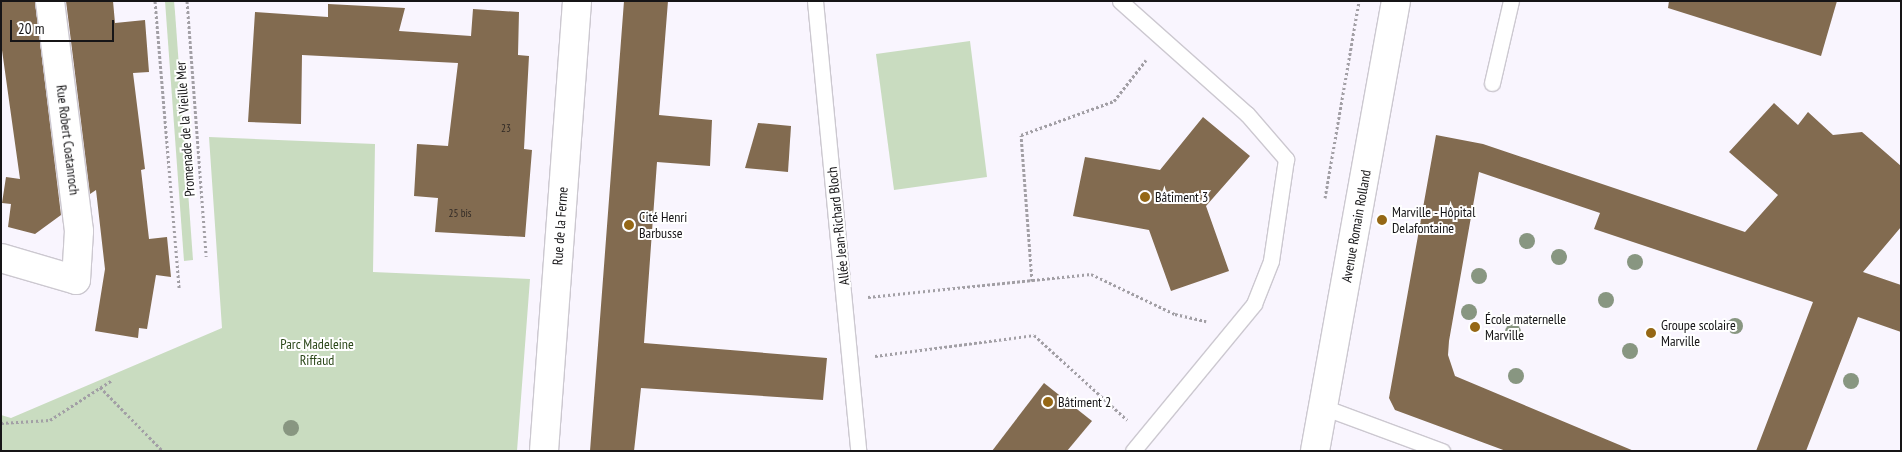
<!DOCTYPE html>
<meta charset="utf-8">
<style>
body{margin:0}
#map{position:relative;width:1902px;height:452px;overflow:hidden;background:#f9f5fe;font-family:"PT Sans Narrow",sans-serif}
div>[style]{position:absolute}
.green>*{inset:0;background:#c9dcc0}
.building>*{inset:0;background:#826b50}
.path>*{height:3px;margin-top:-1.5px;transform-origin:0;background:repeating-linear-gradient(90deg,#a29fa5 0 2.5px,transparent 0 5px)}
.roads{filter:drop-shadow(1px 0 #ccc8d0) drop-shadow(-1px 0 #ccc8d0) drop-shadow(0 1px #ccc8d0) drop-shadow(0 -1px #ccc8d0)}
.lane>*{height:15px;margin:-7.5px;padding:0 7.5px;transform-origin:7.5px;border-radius:7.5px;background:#fff}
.street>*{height:28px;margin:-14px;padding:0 14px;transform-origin:14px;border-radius:14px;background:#fff}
.secondary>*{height:28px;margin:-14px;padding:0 14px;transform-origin:14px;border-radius:14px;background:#fff}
.trees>*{width:16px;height:16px;margin:-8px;border-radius:50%;background:#889681}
.dots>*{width:14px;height:14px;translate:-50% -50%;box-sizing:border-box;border:2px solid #fff;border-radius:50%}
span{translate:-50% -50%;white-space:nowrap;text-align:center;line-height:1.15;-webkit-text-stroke:4px #fff;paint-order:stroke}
.number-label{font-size:11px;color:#312a25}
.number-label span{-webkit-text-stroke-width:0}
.street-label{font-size:14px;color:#161517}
.poi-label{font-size:14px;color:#161517}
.left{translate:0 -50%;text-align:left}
.park-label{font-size:14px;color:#2c481a}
.frame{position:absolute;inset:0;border:2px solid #161517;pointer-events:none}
.scale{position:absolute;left:10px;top:20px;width:104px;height:22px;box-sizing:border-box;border:2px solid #161517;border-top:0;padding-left:6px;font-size:15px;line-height:18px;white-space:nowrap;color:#161517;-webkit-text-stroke:4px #fff;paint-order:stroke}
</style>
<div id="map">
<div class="green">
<div style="clip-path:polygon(165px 1px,174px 1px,175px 12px,193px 260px,184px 261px)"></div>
<div style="clip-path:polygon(970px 41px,987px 177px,894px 190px,876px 54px)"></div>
<div style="clip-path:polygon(209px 137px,375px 144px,373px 272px,530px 279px,517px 451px,1px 451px,1px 415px,11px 418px,222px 328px)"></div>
</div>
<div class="building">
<div style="clip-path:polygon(1px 1px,35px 1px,61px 215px,35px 234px,8px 227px,11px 204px,2px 203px,6px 177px,20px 179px,1px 43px)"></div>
<div style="clip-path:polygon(66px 1px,113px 1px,115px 23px,145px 20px,149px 72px,133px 73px,145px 169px,141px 170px,149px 239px,167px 237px,171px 277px,156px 275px,147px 329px,139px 328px,138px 338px,95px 331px,105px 269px,96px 190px,90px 194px)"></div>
<div style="clip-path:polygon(624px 1px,668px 1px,659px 115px,712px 120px,710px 166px,657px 162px,644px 343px,827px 358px,823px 400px,641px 388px,634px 451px,590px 451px)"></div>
<div style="clip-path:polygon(1669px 1px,1837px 1px,1821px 56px,1668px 8px)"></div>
<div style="clip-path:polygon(328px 4px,405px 8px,399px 31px,471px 36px,473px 9px,519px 12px,518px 55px,529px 56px,524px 149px,532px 150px,525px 237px,435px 232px,438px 198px,414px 196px,417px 144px,448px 146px,458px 63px,302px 55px,301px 124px,248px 122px,255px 12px,328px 17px)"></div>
<div style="clip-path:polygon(1774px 103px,1798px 125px,1808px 112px,1833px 135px,1862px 132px,1901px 166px,1901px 227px,1863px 272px,1901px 285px,1901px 332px,1858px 317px,1806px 451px,1756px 451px,1813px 302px,1594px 229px,1600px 213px,1479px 172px,1449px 341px,1448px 355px,1455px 376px,1634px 451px,1506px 451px,1395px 410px,1389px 398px,1436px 135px,1483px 144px,1745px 232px,1778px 195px,1729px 152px)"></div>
<div style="clip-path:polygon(1203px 117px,1250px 156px,1206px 206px,1229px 271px,1171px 291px,1149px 230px,1073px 216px,1085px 157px,1160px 170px)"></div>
<div style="clip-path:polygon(758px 123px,791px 126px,788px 172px,745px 168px)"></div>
<div style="clip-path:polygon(1044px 383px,1092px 421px,1067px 451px,992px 451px)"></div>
</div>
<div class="path">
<div style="left:155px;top:1px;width:289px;rotate:85.2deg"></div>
<div style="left:187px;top:1px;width:256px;rotate:85.7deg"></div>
<div style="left:1325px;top:198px;width:200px;rotate:-80.2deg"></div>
<div style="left:1032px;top:281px;width:146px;rotate:-94.3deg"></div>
<div style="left:1021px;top:135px;width:99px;rotate:-20.1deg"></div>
<div style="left:1114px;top:101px;width:52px;rotate:-52deg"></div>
<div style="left:868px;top:297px;width:224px;rotate:-5.9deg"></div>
<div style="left:1091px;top:274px;width:93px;rotate:25.5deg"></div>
<div style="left:1175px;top:314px;width:32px;rotate:13deg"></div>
<div style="left:875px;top:356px;width:160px;rotate:-7.5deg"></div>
<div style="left:1034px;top:335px;width:126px;rotate:42.4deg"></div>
<div style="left:100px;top:387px;width:90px;rotate:45.5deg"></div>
<div style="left:1px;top:423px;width:49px;rotate:-3.5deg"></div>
<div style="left:50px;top:420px;width:74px;rotate:-32.8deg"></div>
</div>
<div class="roads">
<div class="lane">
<div style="left:815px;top:1px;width:452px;rotate:84.5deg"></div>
<div style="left:1120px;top:1px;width:170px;rotate:41.7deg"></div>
<div style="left:1247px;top:114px;width:60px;rotate:49.1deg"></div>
<div style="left:1286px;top:159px;width:103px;rotate:98.4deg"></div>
<div style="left:1271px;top:261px;width:46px;rotate:111.6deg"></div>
<div style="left:1254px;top:304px;width:190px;rotate:129.5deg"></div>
<div style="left:1492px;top:83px;width:84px;rotate:-77deg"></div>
<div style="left:1323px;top:407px;width:127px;rotate:20.3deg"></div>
</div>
<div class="street">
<div style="left:1px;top:258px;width:78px;rotate:16.3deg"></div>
<div style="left:76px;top:280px;width:49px;rotate:-86.5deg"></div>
<div style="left:79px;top:231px;width:232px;rotate:-97.2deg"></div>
<div style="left:544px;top:451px;width:451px;rotate:-85.8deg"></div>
</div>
<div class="secondary">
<div style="left:1315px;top:451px;width:457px;rotate:-79.8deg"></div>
</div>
</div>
<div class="trees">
<div style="left:1527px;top:241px"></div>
<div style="left:1559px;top:257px"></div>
<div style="left:1635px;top:262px"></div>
<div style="left:1479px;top:276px"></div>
<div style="left:1606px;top:300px"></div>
<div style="left:1469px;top:312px"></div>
<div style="left:1735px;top:326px"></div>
<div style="left:1513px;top:332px"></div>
<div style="left:1630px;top:351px"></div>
<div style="left:1516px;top:376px"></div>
<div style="left:1851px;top:381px"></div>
<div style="left:291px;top:428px"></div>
</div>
<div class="dots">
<div style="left:1145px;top:197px;background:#956715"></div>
<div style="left:1382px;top:220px;background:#956715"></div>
<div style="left:629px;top:225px;background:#956715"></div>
<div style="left:1475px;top:327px;background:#956715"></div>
<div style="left:1651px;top:333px;background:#956715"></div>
<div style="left:1048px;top:402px;background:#956715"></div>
</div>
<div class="number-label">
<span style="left:506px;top:128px">23</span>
<span style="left:460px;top:213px">25 bis</span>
</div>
<div class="street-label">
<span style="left:185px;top:129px;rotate:-94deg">Promenade de la Vieille Mer</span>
<span style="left:68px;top:140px;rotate:83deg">Rue Robert Coatanroch</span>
<span style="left:560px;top:226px;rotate:-86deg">Rue de la Ferme</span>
<span style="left:838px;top:226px;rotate:-96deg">Allée Jean-Richard Bloch</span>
<span style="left:1356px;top:226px;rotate:-80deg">Avenue Romain Rolland</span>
</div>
<div class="poi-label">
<span class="left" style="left:1155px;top:197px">Bâtiment 3</span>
<span class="left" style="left:1392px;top:220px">Marville - Hôpital<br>Delafontaine</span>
<span class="left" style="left:639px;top:225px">Cité Henri<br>Barbusse</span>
<span class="left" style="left:1485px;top:327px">École maternelle<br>Marville</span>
<span class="left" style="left:1661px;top:333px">Groupe scolaire<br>Marville</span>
<span class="left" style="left:1058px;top:402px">Bâtiment 2</span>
</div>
<div class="park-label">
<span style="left:317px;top:352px">Parc Madeleine<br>Riffaud</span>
</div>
<div class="frame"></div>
<div class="scale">20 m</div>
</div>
